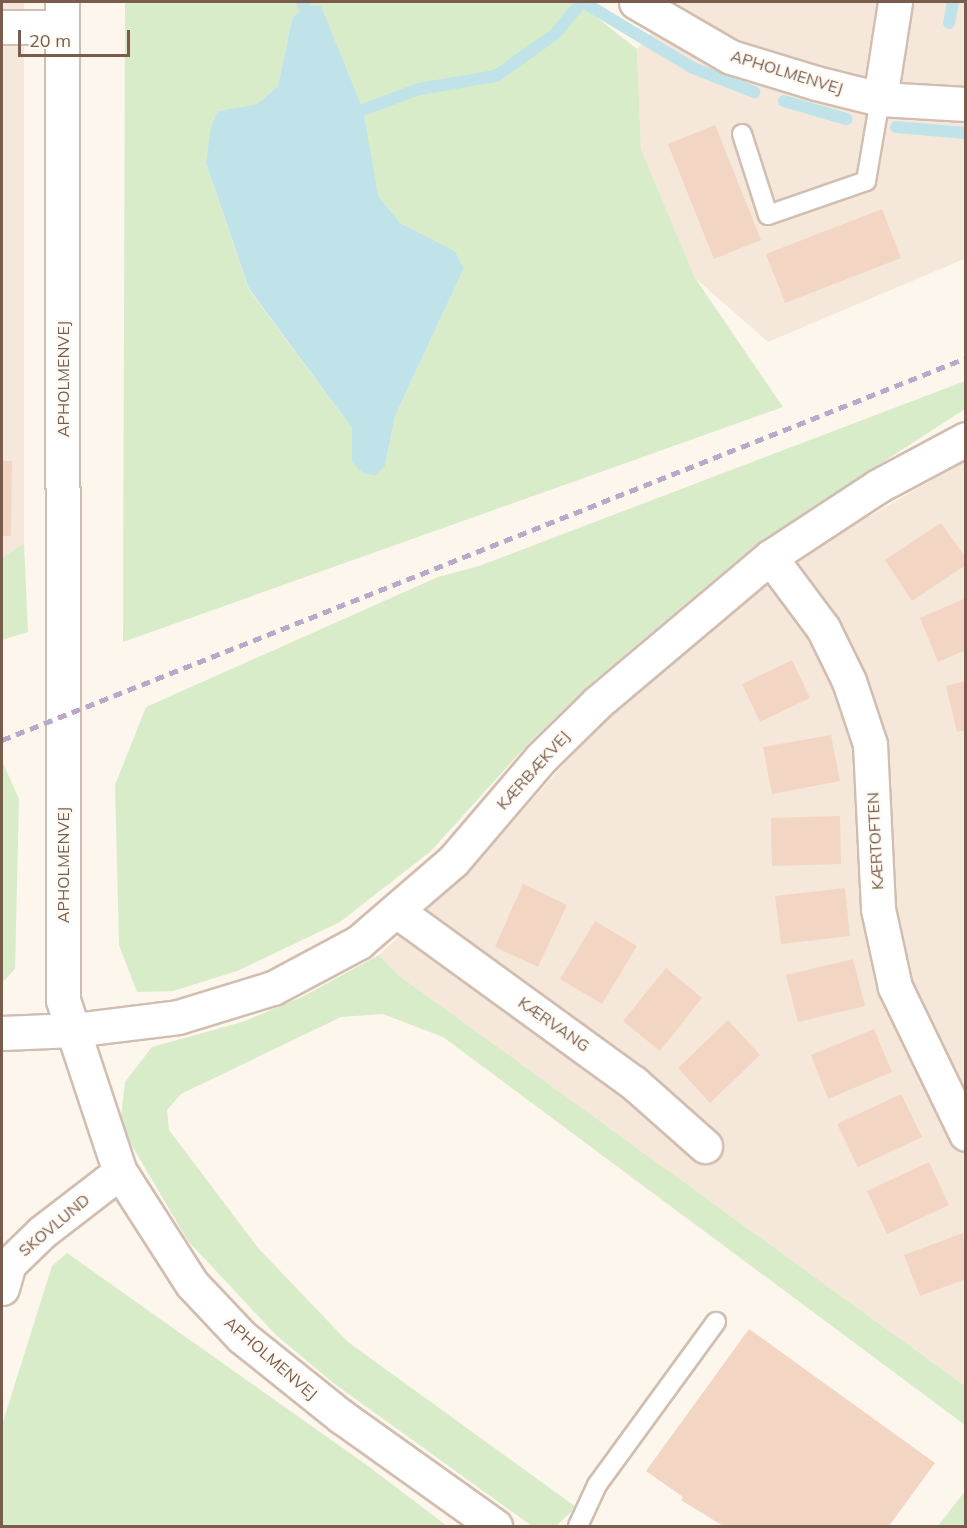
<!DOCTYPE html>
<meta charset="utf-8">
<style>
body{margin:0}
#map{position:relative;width:967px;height:1528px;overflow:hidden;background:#fdf6ec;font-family:Mulish,sans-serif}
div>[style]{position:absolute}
.residential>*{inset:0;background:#f5e8da}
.green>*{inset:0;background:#d8ecc9}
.water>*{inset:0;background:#bfe3e8}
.stream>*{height:12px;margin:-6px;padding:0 6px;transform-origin:6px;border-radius:6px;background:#bfe3e8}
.building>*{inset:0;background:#f3d5c3}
.roads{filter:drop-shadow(2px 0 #d1beb0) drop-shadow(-2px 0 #d1beb0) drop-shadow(0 2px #d1beb0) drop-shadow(0 -2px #d1beb0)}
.service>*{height:18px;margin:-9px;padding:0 9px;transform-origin:9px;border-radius:9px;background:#fff}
.minor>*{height:33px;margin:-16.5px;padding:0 16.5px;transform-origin:16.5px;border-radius:16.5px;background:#fff}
.rail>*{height:4.5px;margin-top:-2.25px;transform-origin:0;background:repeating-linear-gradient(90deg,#b9a8c9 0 9px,transparent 0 15px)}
span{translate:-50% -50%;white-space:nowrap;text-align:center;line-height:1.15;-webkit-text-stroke:4.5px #fffaf3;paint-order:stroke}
.street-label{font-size:16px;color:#7a5c4d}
.frame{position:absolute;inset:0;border:3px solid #7a5c4d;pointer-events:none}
.scale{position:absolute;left:18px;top:30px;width:112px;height:27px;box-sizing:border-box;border:3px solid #7a5c4d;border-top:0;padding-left:8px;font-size:18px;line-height:21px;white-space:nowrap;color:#7a5c4d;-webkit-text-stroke:4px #fffaf3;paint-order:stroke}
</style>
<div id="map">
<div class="residential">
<div style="clip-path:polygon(2px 2px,24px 2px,24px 543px,2px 558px)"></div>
<div style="clip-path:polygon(678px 2px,965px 2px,964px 259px,768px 342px,695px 278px,641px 149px,637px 49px)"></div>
<div style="clip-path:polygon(965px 461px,965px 1386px,401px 977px,379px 955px,473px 867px,612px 710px,757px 587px,795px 559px)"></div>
</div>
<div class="green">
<div style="clip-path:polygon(evenodd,125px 2px,577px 2px,637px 49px,641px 149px,695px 278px,783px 407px,123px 642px,125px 2px,292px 19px,370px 156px,378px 195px,400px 223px,455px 251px,464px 268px,395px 416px,385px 466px,352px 462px,352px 428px,249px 290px,206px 163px,218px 111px,257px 104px,278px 86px,292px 19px)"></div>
<div style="clip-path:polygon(965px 381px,965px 409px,759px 542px,591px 683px,527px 745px,431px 851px,340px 922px,237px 971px,173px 991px,137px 992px,119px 945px,115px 785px,146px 707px,438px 577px,479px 566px)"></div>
<div style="clip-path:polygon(24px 543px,28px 632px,2px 640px,2px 558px)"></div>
<div style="clip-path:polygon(3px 763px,19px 799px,15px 969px,2px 983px)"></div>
<div style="clip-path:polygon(379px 955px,401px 977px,965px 1386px,965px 1425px,443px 1037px,383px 1014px,341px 1017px,181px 1094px,167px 1110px,169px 1130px,259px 1249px,348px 1342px,576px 1507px,556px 1526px,532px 1526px,332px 1382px,276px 1335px,188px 1241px,128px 1139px,121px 1116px,125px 1082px,152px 1047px,242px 1022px,302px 997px)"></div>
<div style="clip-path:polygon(67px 1253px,368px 1466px,447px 1526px,2px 1526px,2px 1425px,52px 1266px)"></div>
<div style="clip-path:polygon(965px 1491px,965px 1526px,938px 1526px)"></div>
</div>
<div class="water">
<div style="clip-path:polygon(304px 6px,321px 6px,363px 110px,378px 195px,400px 223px,455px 251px,464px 268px,395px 416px,385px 466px,375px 475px,363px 473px,352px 462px,352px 428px,249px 289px,206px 163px,211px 127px,218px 111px,257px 104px,278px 86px,292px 19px)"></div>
</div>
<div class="stream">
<div style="left:302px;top:2px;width:4px;rotate:63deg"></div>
<div style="left:583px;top:2px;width:128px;rotate:31deg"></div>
<div style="left:693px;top:68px;width:66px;rotate:21.5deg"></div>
<div style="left:949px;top:23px;width:21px;rotate:-79deg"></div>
<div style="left:784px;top:101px;width:65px;rotate:16.2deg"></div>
<div style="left:363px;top:110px;width:60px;rotate:-20.6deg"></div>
<div style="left:419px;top:89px;width:78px;rotate:-9.6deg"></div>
<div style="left:496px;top:76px;width:72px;rotate:-35.4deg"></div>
<div style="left:555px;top:34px;width:42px;rotate:-49.8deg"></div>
<div style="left:896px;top:127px;width:70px;rotate:4.9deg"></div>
</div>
<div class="building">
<div style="clip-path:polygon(715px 125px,761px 240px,714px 259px,668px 144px)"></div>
<div style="clip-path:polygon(882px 209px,901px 258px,785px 303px,766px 254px)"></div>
<div style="clip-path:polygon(2px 461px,12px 461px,11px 536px,2px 536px)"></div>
<div style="clip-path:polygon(941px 523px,966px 558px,966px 565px,912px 601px,885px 560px)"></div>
<div style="clip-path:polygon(966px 598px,966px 650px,938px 662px,920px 618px)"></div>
<div style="clip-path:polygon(792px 660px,810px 698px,760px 722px,742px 684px)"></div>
<div style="clip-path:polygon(966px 681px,966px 730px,957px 732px,946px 686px)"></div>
<div style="clip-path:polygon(831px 735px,840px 781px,772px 794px,763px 747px)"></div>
<div style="clip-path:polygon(840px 816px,841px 864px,772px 866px,771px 818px)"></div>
<div style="clip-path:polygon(523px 884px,567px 905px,538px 967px,495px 947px)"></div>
<div style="clip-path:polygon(845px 888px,850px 936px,781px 944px,775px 896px)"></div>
<div style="clip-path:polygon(595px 921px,637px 946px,602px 1004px,560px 979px)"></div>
<div style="clip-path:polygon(853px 959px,865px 1006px,798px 1022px,786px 975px)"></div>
<div style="clip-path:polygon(666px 968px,702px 998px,660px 1051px,623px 1021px)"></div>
<div style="clip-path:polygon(728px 1020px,760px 1055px,710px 1103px,678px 1068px)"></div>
<div style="clip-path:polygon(874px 1029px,892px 1072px,828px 1099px,811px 1055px)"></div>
<div style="clip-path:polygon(901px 1094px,922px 1137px,858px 1167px,837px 1124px)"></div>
<div style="clip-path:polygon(929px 1162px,949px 1205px,887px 1234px,867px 1191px)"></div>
<div style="clip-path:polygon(963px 1233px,966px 1279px,920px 1296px,904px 1255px)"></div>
<div style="clip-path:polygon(749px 1329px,935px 1463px,889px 1526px,723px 1526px,681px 1500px,683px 1497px,646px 1471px)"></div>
</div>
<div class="roads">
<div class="service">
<div style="left:742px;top:134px;width:85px;rotate:72.2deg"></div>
<div style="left:768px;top:215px;width:104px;rotate:-19.1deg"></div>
<div style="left:866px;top:181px;width:83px;rotate:-80.3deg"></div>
<div style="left:578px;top:1526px;width:45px;rotate:-65.1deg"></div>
<div style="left:597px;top:1485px;width:202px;rotate:-53.9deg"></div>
</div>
<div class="minor">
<div style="left:62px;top:2px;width:998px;rotate:89.94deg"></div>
<div style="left:63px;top:1000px;width:181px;rotate:71.7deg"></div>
<div style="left:120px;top:1172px;width:133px;rotate:57.3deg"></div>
<div style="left:192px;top:1284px;width:73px;rotate:46.7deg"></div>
<div style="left:242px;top:1337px;width:128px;rotate:38.7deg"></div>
<div style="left:342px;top:1417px;width:188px;rotate:35.5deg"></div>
<div style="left:636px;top:2px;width:110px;rotate:30.1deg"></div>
<div style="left:731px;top:57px;width:89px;rotate:17deg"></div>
<div style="left:816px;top:83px;width:66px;rotate:14deg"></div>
<div style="left:880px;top:99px;width:86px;rotate:3.3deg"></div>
<div style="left:2px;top:27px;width:60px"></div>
<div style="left:880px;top:99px;width:98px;rotate:-81.2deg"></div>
<div style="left:770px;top:557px;width:89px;rotate:53.3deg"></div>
<div style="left:823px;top:628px;width:59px;rotate:63.9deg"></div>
<div style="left:849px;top:681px;width:66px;rotate:71.6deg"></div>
<div style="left:870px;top:744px;width:165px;rotate:87.2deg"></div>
<div style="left:878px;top:909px;width:80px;rotate:77.7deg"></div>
<div style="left:895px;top:987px;width:163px;rotate:64.2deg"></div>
<div style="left:397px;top:911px;width:293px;rotate:36deg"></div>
<div style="left:634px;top:1083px;width:95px;rotate:41.6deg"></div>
<div style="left:2px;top:1033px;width:72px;rotate:-2.4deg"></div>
<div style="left:74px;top:1030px;width:105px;rotate:-7.1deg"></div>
<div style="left:178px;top:1017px;width:99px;rotate:-17deg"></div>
<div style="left:273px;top:988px;width:98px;rotate:-28.1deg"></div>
<div style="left:359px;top:942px;width:124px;rotate:-40.8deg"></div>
<div style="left:453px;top:861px;width:134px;rotate:-49.5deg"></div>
<div style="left:540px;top:759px;width:81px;rotate:-44.5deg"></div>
<div style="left:598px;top:702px;width:225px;rotate:-40.1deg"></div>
<div style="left:770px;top:557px;width:129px;rotate:-33.3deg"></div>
<div style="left:878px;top:486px;width:100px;rotate:-28.1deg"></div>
<div style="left:2px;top:1288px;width:25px;rotate:-74deg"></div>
<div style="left:9px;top:1264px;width:46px;rotate:-44.1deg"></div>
<div style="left:42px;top:1232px;width:98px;rotate:-37.6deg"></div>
</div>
</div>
<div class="rail">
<div style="left:2px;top:740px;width:1037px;rotate:-21.62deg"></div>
</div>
<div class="street-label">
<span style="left:787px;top:72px;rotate:17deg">APHOLMENVEJ</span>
<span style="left:63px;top:379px;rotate:-90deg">APHOLMENVEJ</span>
<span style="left:533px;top:770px;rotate:-48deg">KÆRBÆKVEJ</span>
<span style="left:875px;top:841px;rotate:-93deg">KÆRTOFTEN</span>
<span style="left:63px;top:865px;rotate:-90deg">APHOLMENVEJ</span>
<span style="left:554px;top:1024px;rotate:35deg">KÆRVANG</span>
<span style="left:54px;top:1225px;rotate:-40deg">SKOVLUND</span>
<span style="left:271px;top:1358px;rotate:41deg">APHOLMENVEJ</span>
</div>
<div class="frame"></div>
<div class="scale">20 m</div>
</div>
